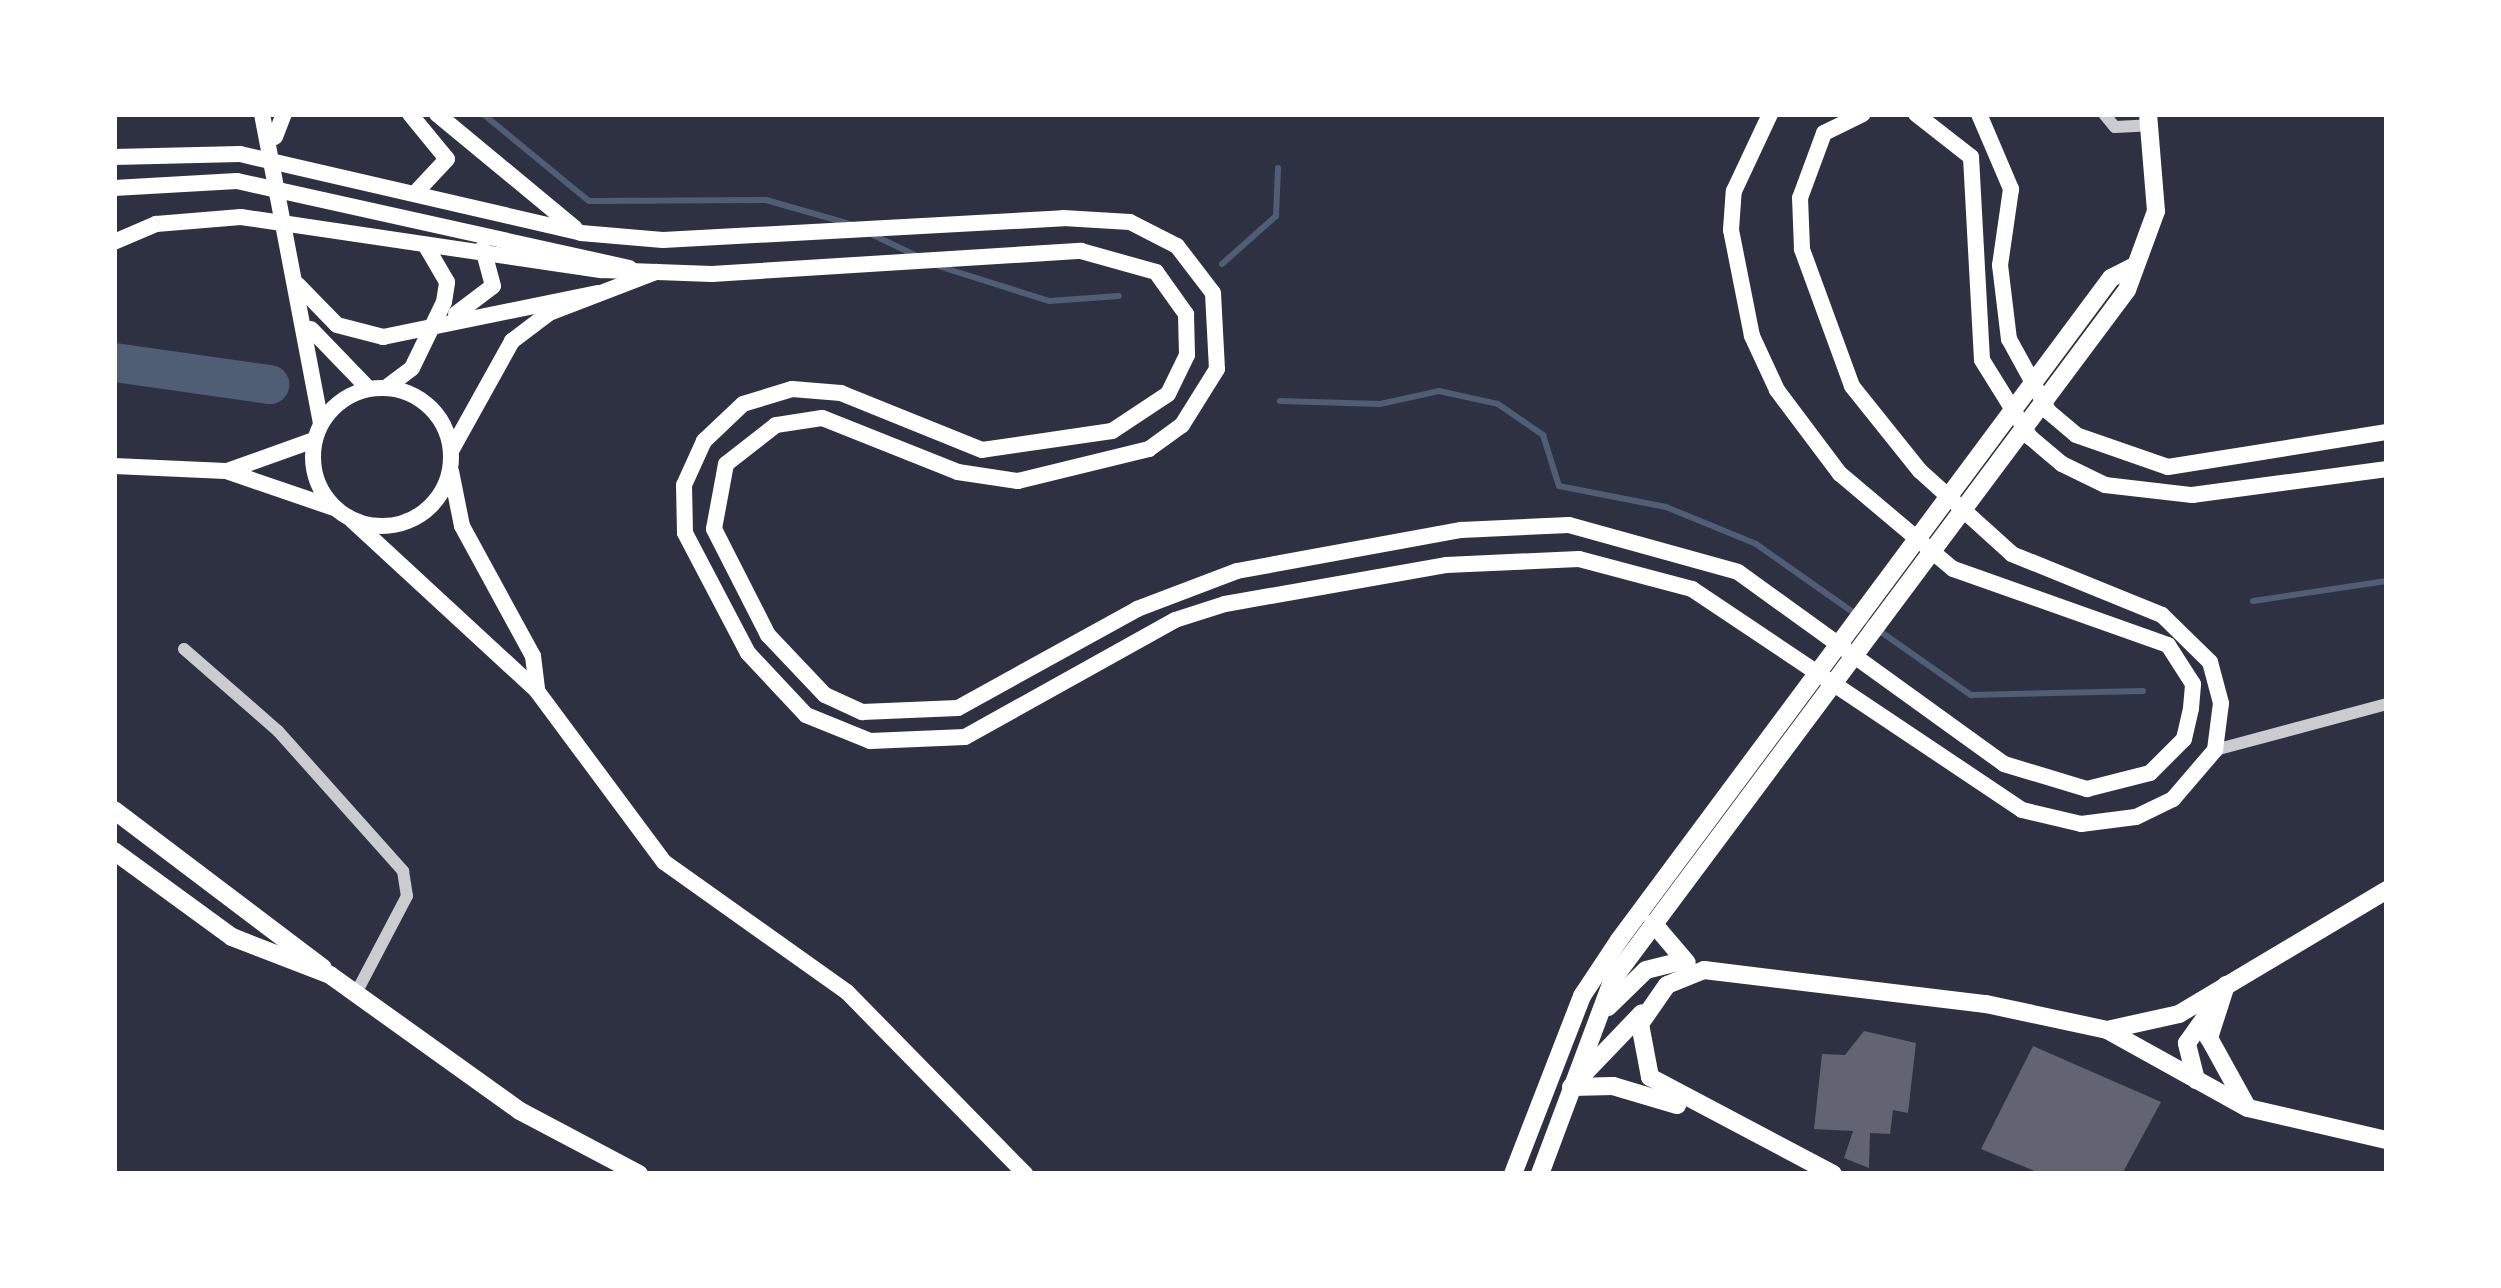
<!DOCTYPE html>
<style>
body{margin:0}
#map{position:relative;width:2501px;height:1288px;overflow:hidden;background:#2d3142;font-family:"Open Sans",sans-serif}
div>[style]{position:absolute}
.stream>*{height:6px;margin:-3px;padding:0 3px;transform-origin:3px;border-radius:3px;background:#4f5d75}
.river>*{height:39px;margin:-19.5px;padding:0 19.5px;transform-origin:19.5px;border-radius:19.5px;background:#4f5d75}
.building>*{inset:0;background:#626471}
.minor>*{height:12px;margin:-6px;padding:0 6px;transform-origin:6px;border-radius:6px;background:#caccd0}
.secondary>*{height:16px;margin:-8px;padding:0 8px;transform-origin:8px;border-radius:8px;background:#fff}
.secondary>.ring{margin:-8px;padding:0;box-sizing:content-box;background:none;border:16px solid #fff;border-radius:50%}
.primary>*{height:18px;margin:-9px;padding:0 9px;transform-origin:9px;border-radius:9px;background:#fff}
span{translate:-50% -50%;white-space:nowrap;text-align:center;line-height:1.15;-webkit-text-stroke:12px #fff;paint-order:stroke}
.frame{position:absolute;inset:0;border:117px solid #fff;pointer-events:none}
</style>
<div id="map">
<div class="stream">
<div style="left:483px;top:114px;width:137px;rotate:39.4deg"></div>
<div style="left:589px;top:201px;width:177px;rotate:-0.3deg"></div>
<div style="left:766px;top:200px;width:87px;rotate:15.9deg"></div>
<div style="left:873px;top:235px;width:47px;rotate:25.5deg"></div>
<div style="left:1222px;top:264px;width:72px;rotate:-41.6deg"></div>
<div style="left:1276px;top:216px;width:48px;rotate:-87.6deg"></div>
<div style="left:938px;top:266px;width:116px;rotate:17.5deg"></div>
<div style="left:1049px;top:301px;width:70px;rotate:-4.1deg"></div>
<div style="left:1280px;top:401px;width:100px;rotate:1.7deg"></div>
<div style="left:1380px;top:404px;width:60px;rotate:-12.4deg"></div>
<div style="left:1439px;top:391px;width:60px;rotate:12.4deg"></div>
<div style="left:1498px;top:404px;width:55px;rotate:34.6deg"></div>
<div style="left:1543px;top:435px;width:53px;rotate:72.6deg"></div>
<div style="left:1559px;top:486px;width:109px;rotate:11.1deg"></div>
<div style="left:1666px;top:507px;width:97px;rotate:22.3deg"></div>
<div style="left:1756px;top:544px;width:263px;rotate:35.1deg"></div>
<div style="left:1971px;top:695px;width:172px;rotate:-1.3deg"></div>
<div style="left:2253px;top:601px;width:135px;rotate:-8.5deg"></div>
</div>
<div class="river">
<div style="left:114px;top:362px;width:157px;rotate:8.1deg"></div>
</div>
<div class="building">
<div style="clip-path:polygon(1864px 1031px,1916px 1043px,1908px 1113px,1893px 1110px,1890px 1134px,1870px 1133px,1869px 1168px,1844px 1158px,1853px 1131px,1814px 1129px,1822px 1054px,1845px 1055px)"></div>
<div style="clip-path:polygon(2033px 1046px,2161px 1102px,2122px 1174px,2042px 1174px,1981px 1149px)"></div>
</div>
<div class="minor">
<div style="left:2104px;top:114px;width:17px;rotate:50deg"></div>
<div style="left:2115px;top:127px;width:35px;rotate:-3deg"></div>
<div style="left:184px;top:649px;width:125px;rotate:41.1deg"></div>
<div style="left:278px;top:731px;width:188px;rotate:48.2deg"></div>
<div style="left:403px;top:871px;width:25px;rotate:81deg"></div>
<div style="left:407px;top:896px;width:110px;rotate:117.7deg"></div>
<div style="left:2215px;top:750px;width:178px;rotate:-15deg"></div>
</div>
<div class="secondary">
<div style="left:262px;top:114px;width:314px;rotate:79.2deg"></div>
<div style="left:410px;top:114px;width:58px;rotate:50.6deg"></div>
<div style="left:447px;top:159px;width:42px;rotate:133.1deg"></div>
<div style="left:437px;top:114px;width:179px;rotate:39.6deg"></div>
<div style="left:1916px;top:114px;width:70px;rotate:38deg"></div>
<div style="left:1971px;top:157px;width:203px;rotate:86.9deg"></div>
<div style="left:1982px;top:360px;width:91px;rotate:58.1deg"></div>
<div style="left:2030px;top:437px;width:42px;rotate:40.2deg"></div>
<div style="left:2062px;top:464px;width:48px;rotate:26deg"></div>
<div style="left:2105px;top:485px;width:88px;rotate:6.6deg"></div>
<div style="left:2192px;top:495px;width:197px;rotate:-7.6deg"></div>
<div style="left:1979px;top:114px;width:82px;rotate:66.9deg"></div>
<div style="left:2011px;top:189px;width:77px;rotate:98.2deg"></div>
<div style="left:2000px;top:265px;width:75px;rotate:83.1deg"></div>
<div style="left:2009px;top:339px;width:83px;rotate:61.3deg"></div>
<div style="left:2049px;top:412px;width:35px;rotate:40deg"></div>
<div style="left:2076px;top:435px;width:97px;rotate:19.2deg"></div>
<div style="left:2168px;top:467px;width:222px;rotate:-9.1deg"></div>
<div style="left:275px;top:137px;width:25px;rotate:-69deg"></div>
<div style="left:114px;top:157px;width:126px;rotate:-1.4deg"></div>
<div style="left:240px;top:154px;width:350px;rotate:13deg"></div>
<div style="left:581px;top:233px;width:82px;rotate:4.9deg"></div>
<div style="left:663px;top:240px;width:401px;rotate:-3.1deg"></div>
<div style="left:1063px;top:218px;width:67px;rotate:3.4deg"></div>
<div style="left:1130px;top:222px;width:53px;rotate:27.1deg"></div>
<div style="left:1177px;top:246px;width:59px;rotate:52.5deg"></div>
<div style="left:1213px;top:293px;width:76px;rotate:87deg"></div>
<div style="left:1217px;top:369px;width:66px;rotate:122deg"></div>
<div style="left:1182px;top:425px;width:41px;rotate:144deg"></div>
<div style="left:1149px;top:449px;width:135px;rotate:166.3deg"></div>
<div style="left:1018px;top:481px;width:61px;rotate:-171.5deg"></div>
<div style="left:958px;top:472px;width:146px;rotate:-158.3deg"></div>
<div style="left:822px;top:418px;width:47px;rotate:171.3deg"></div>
<div style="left:776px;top:425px;width:63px;rotate:142deg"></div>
<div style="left:726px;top:464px;width:66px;rotate:100.5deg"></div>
<div style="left:714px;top:529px;width:119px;rotate:63deg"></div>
<div style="left:768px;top:635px;width:83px;rotate:46.5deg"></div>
<div style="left:825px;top:695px;width:41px;rotate:24.7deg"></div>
<div style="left:862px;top:712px;width:96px;rotate:-2.4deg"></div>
<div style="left:958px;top:708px;width:205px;rotate:-28.9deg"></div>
<div style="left:1137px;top:609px;width:107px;rotate:-20.8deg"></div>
<div style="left:1237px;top:571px;width:228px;rotate:-10.4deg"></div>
<div style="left:1461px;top:530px;width:108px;rotate:-2.7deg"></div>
<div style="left:1569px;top:525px;width:175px;rotate:15.5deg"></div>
<div style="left:1738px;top:572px;width:328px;rotate:35.8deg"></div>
<div style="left:2004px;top:764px;width:87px;rotate:16.8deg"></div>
<div style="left:2087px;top:789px;width:65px;rotate:-14.3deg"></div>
<div style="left:2150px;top:773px;width:48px;rotate:-45deg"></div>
<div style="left:2184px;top:739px;width:32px;rotate:-77deg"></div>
<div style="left:2191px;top:708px;width:24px;rotate:-85deg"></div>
<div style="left:2193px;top:684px;width:46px;rotate:-122.7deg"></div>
<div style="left:2168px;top:645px;width:228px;rotate:-160.5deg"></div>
<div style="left:1953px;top:569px;width:148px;rotate:-139.9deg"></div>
<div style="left:1840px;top:474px;width:105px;rotate:-126.9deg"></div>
<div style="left:1777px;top:390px;width:60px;rotate:-114.8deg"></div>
<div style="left:1752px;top:336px;width:108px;rotate:-101.2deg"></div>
<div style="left:1731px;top:230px;width:39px;rotate:-86deg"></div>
<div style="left:1734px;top:191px;width:85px;rotate:-64.9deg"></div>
<div style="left:114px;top:188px;width:123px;rotate:-3.3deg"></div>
<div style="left:237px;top:181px;width:402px;rotate:12.5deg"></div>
<div style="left:114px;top:242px;width:46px;rotate:-23.2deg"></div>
<div style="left:156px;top:224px;width:85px;rotate:-4.7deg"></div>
<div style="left:241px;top:217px;width:365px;rotate:8.4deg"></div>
<div style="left:602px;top:270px;width:110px;rotate:2.1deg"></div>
<div style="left:712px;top:274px;width:370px;rotate:-3.6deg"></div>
<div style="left:1081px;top:251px;width:78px;rotate:15.6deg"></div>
<div style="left:1156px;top:272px;width:52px;rotate:54.5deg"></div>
<div style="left:1186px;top:314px;width:41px;rotate:88.6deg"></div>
<div style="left:1187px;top:355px;width:43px;rotate:116deg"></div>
<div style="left:1168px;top:394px;width:67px;rotate:146.5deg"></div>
<div style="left:1112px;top:431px;width:131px;rotate:171.7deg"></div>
<div style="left:982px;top:450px;width:152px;rotate:-158deg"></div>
<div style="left:841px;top:393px;width:49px;rotate:-175.3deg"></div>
<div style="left:792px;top:389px;width:51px;rotate:163deg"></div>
<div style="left:743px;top:404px;width:54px;rotate:136.5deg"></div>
<div style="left:704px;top:441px;width:48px;rotate:114.4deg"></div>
<div style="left:684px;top:485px;width:48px;rotate:88.8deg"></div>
<div style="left:685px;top:533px;width:136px;rotate:62.3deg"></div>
<div style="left:748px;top:653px;width:85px;rotate:46.9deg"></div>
<div style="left:806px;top:715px;width:69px;rotate:22.1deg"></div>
<div style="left:870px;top:741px;width:95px;rotate:-2.4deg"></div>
<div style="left:965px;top:737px;width:240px;rotate:-29.1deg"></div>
<div style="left:1175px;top:620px;width:52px;rotate:-17.7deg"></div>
<div style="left:1225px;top:604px;width:224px;rotate:-10deg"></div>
<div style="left:1446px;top:565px;width:133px;rotate:-2.6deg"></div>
<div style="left:1579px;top:559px;width:117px;rotate:14.9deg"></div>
<div style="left:1692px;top:589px;width:397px;rotate:33.8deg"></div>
<div style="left:2022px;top:810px;width:61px;rotate:13.3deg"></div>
<div style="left:2081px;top:824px;width:55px;rotate:-7.3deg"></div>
<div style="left:2136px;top:817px;width:41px;rotate:-25.9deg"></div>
<div style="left:2173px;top:799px;width:65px;rotate:-49.4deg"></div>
<div style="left:2215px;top:750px;width:47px;rotate:-82.7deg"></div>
<div style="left:2221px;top:703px;width:42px;rotate:-105deg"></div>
<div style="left:2210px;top:662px;width:67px;rotate:-135.6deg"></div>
<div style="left:2162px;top:615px;width:162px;rotate:-157.9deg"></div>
<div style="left:2012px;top:554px;width:124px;rotate:-137.9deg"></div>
<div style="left:1920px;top:471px;width:109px;rotate:-128.7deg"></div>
<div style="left:1852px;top:386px;width:146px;rotate:-110.1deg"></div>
<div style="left:1802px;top:249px;width:51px;rotate:-92.2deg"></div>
<div style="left:1800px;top:198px;width:69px;rotate:-69.7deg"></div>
<div style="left:1824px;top:133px;width:43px;rotate:-26deg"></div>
<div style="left:298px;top:285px;width:56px;rotate:45.7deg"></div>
<div style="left:337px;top:325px;width:48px;rotate:14.6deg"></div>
<div style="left:383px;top:337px;width:219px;rotate:-11.6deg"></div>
<div style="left:456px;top:314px;width:46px;rotate:-37.1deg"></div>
<div style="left:493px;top:286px;width:39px;rotate:-105deg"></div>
<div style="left:311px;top:329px;width:82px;rotate:46deg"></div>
<div style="left:387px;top:387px;width:31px;rotate:-37deg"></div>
<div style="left:412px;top:368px;width:73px;rotate:-64.1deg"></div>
<div style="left:444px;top:302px;width:20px;rotate:-81deg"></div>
<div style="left:447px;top:282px;width:42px;rotate:-120.3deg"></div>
<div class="ring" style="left:313px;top:388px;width:122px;height:122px"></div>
<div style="left:452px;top:449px;width:124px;rotate:-60.9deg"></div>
<div style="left:512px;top:341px;width:46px;rotate:-37.1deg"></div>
<div style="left:549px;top:313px;width:115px;rotate:-21deg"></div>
<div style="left:114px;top:466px;width:112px;rotate:2.6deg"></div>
<div style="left:226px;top:471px;width:114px;rotate:18.9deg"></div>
<div style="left:227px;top:471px;width:92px;rotate:-19.6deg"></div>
<div style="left:451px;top:471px;width:56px;rotate:78.7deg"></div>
<div style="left:462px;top:526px;width:148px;rotate:61.4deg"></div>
<div style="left:533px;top:656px;width:35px;rotate:83deg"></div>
<div style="left:352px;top:520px;width:252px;rotate:42.7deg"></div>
<div style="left:537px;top:691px;width:213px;rotate:53.4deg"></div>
<div style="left:664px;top:862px;width:224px;rotate:35.4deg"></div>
<div style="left:847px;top:992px;width:255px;rotate:45.6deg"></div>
</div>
<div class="primary">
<div style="left:114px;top:810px;width:262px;rotate:37.1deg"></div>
<div style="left:114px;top:851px;width:146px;rotate:36.1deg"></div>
<div style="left:232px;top:937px;width:105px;rotate:21.2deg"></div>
<div style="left:330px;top:975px;width:234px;rotate:35.6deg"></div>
<div style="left:520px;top:1111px;width:135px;rotate:27.9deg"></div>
<div style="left:1653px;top:923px;width:52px;rotate:49.6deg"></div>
<div style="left:2226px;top:985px;width:56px;rotate:107.8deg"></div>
<div style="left:2209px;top:1038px;width:77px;rotate:61.1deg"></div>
<div style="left:1608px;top:1007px;width:53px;rotate:-44.2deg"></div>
<div style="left:1646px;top:970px;width:37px;rotate:-14deg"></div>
<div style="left:2107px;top:1030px;width:74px;rotate:-12.5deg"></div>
<div style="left:2179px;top:1014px;width:242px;rotate:-30.8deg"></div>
<div style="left:2196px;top:1080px;width:38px;rotate:-104deg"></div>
<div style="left:2187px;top:1043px;width:47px;rotate:-54.6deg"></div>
<div style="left:1574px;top:1084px;width:98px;rotate:-46.2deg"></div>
<div style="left:1571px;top:1087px;width:42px;rotate:-1.4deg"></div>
<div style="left:1613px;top:1086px;width:67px;rotate:16.5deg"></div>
<div style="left:1513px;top:1174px;width:191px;rotate:-68.8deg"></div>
<div style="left:1582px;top:996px;width:67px;rotate:-56.5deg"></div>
<div style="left:1619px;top:940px;width:825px;rotate:-53.38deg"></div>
<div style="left:2111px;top:278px;width:27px;rotate:-27deg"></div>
<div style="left:1540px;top:1174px;width:208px;rotate:-69.5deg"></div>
<div style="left:1613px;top:979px;width:860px;rotate:-53.28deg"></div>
<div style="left:2127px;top:290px;width:84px;rotate:-69.8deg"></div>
<div style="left:2156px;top:211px;width:97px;rotate:-94.7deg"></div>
<div style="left:1833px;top:1174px;width:207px;rotate:-152.1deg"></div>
<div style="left:1650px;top:1077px;width:54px;rotate:-100.7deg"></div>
<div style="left:1640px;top:1024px;width:47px;rotate:-55.3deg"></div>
<div style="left:1667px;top:985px;width:40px;rotate:-22deg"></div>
<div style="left:1704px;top:970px;width:284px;rotate:6.9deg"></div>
<div style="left:1986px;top:1004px;width:124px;rotate:12.1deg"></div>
<div style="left:2107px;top:1030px;width:161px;rotate:29deg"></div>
<div style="left:2248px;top:1108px;width:143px;rotate:13deg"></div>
</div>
<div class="frame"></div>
</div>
